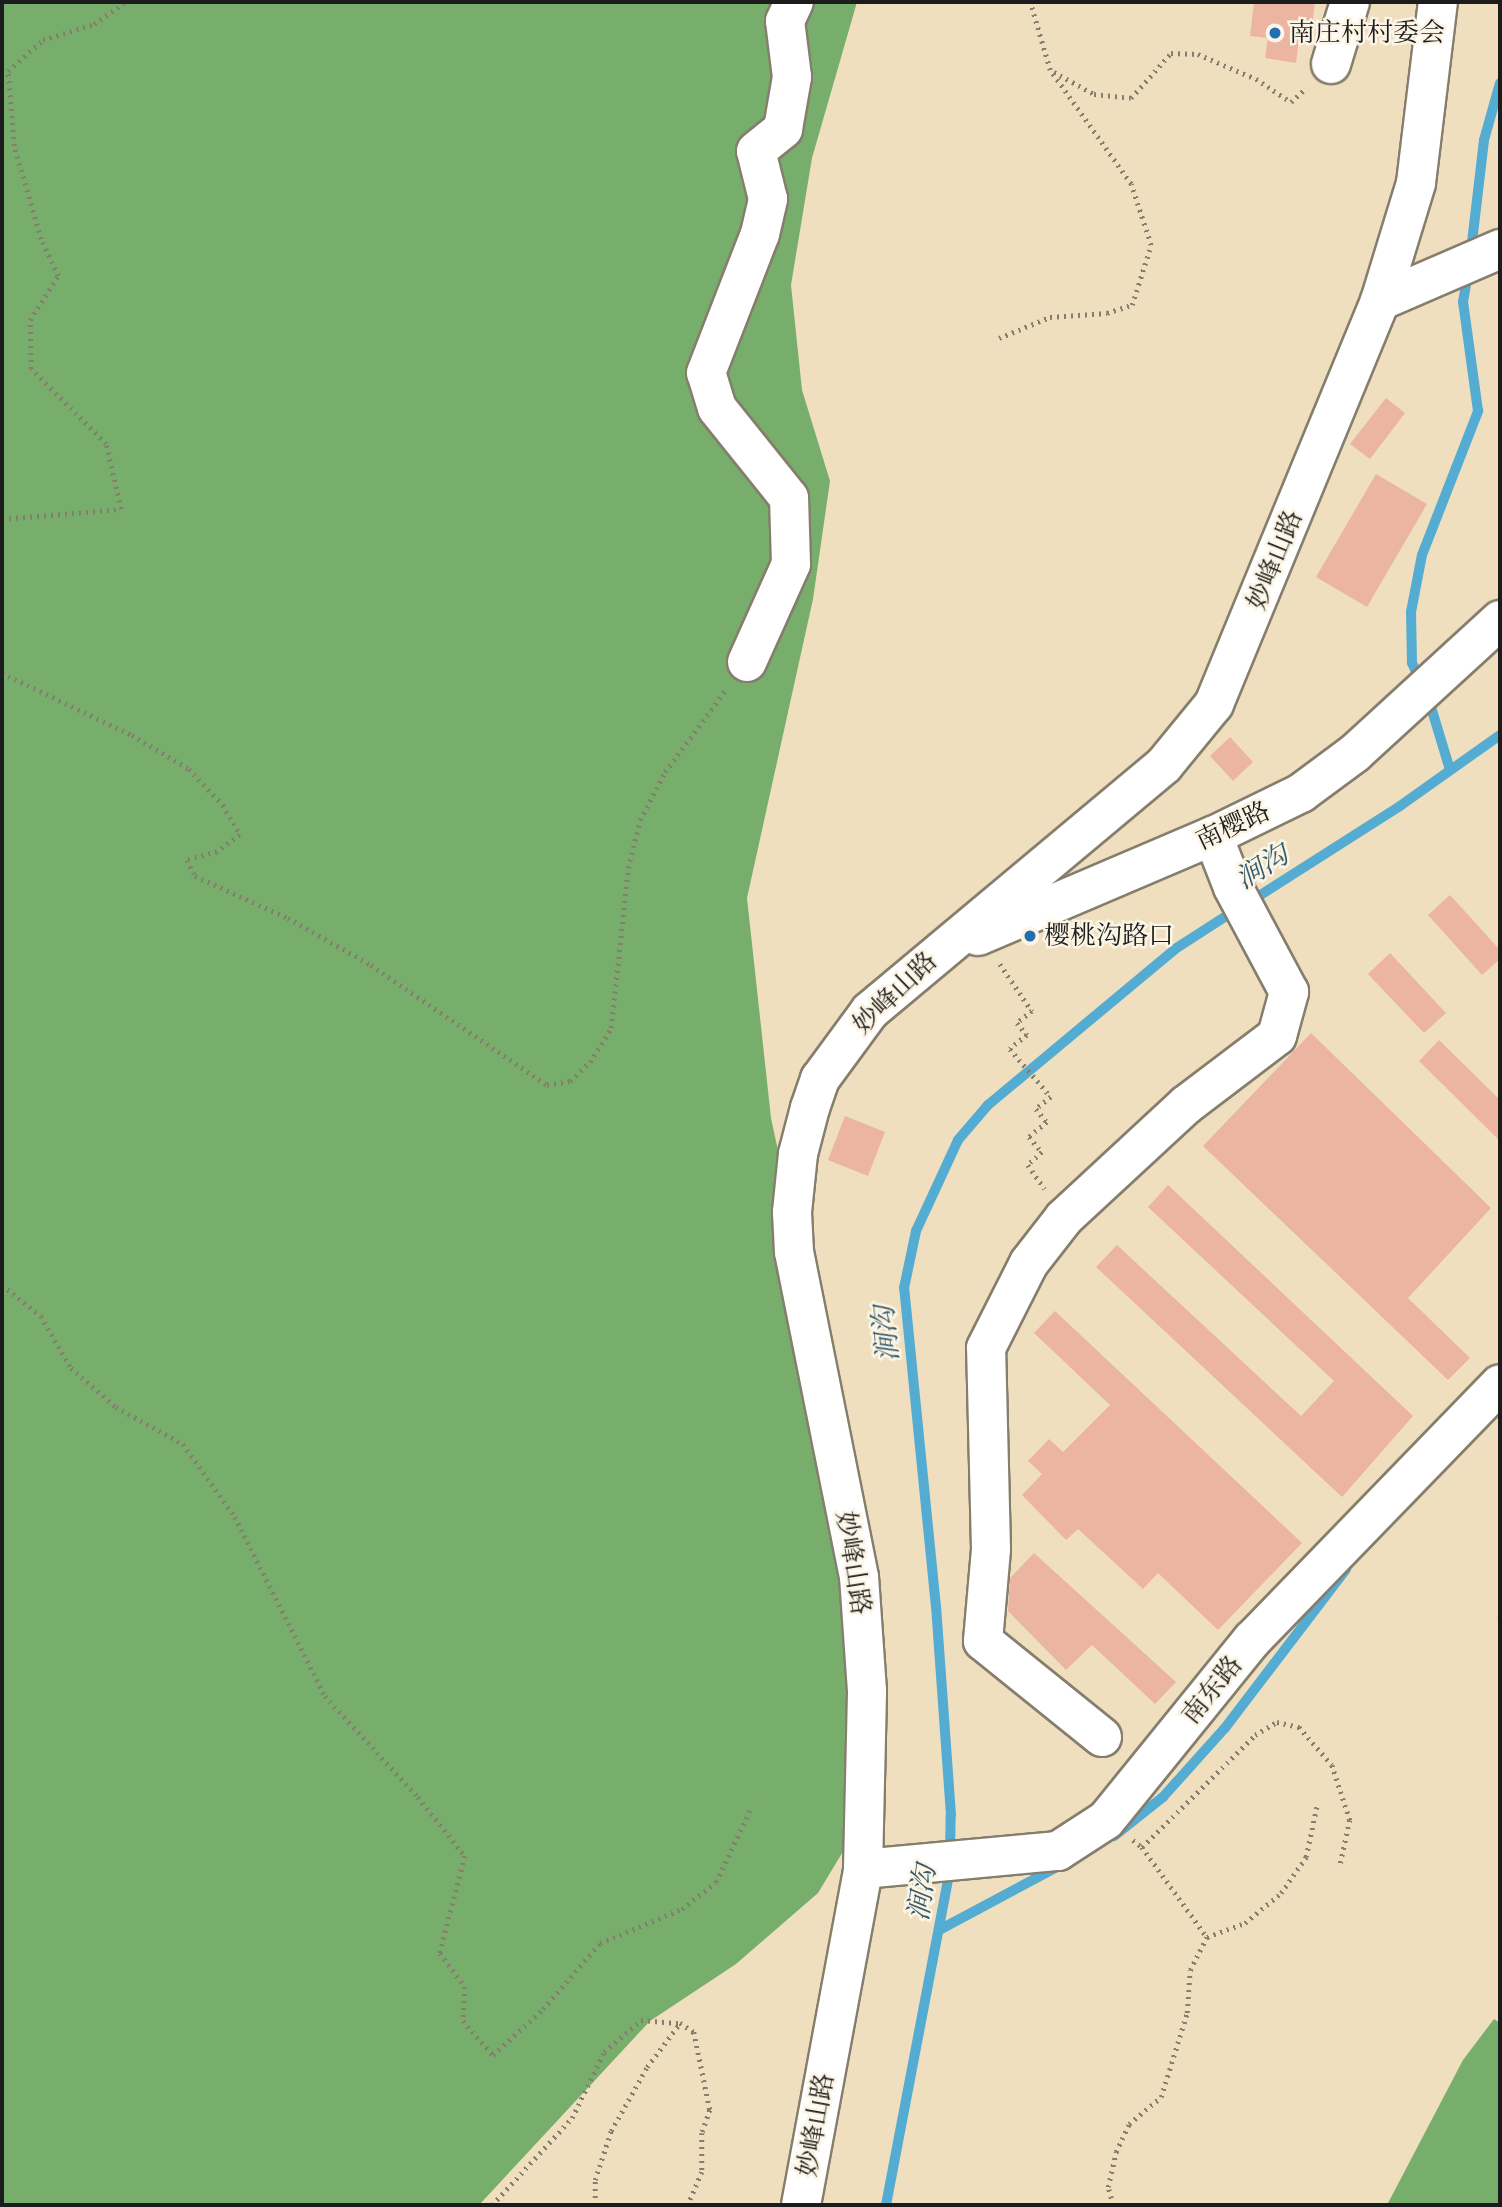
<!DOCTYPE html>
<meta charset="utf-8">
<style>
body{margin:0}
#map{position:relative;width:1502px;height:2207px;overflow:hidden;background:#efdfbe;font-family:Cardo,"Noto Serif SC",serif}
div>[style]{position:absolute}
.forest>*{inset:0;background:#78ae6b}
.stream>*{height:10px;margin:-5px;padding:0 5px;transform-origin:5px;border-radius:5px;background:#55acd2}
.building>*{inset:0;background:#ebb5a2}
.path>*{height:4.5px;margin-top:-2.25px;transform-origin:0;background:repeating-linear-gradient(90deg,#867e6d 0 2px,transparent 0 7px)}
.roads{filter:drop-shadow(2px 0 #867e6d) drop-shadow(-2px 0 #867e6d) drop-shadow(0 2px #867e6d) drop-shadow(0 -2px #867e6d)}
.minor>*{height:38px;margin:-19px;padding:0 19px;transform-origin:19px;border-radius:19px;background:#fff}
.dots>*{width:19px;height:19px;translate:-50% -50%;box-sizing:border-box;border:4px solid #fcf5e5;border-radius:50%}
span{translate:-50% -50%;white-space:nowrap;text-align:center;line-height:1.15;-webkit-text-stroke:5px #fcf5e5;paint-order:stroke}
.poi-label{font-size:26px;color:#1c1c1c}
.left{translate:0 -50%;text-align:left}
.street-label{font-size:26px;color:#1c1c1c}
.water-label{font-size:28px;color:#365d6e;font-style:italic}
.frame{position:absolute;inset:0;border:4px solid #1c1c1c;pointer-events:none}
</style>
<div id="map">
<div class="forest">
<div style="clip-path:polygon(2px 2px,857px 2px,812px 158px,791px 285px,802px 390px,830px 481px,813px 599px,747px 898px,771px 1118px,816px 1327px,868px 1810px,818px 1893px,736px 1964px,650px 2021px,479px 2205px,2px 2205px)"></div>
<div style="clip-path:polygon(1494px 2019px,1500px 2023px,1500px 2205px,1387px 2205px,1463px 2060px)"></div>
</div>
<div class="stream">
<div style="left:1471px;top:251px;width:112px;rotate:-83.3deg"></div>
<div style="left:1484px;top:140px;width:59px;rotate:-74.3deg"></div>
<div style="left:1420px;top:680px;width:19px;rotate:-115deg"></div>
<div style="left:1412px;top:663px;width:51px;rotate:-91.1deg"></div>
<div style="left:1411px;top:612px;width:58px;rotate:-79.1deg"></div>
<div style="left:1422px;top:555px;width:155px;rotate:-68.7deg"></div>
<div style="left:1478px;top:411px;width:110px;rotate:-97.8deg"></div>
<div style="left:1463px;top:302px;width:29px;rotate:-80deg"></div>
<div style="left:1428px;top:697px;width:76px;rotate:73.2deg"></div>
<div style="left:1251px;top:901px;width:177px;rotate:-32.5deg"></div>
<div style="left:1400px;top:806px;width:123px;rotate:-35.4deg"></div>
<div style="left:1114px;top:1836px;width:63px;rotate:-38.5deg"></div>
<div style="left:1163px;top:1797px;width:93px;rotate:-48.1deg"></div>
<div style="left:1225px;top:1728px;width:200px;rotate:-52.7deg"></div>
<div style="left:950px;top:1854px;width:39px;rotate:-89deg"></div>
<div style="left:951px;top:1815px;width:209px;rotate:-94.1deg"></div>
<div style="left:936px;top:1607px;width:321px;rotate:-95.7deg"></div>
<div style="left:904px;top:1288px;width:58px;rotate:-78.1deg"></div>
<div style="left:916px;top:1231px;width:100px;rotate:-65.2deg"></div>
<div style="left:958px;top:1140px;width:46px;rotate:-49.4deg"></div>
<div style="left:988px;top:1105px;width:244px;rotate:-39.8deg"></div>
<div style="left:1175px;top:949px;width:74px;rotate:-32.8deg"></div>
<div style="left:941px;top:1929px;width:136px;rotate:-28.1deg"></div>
<div style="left:886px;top:2205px;width:341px;rotate:-79.2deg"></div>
</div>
<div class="building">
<div style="clip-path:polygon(1254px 2px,1315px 2px,1311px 34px,1300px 32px,1296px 63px,1265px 58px,1268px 38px,1250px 36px)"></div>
<div style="clip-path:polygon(1386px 398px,1405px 413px,1370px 459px,1350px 444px)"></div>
<div style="clip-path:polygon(1376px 474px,1427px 504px,1367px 607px,1316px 577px)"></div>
<div style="clip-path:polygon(1230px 737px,1253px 762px,1233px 781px,1210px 756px)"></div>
<div style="clip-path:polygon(1450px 895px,1500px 950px,1500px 959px,1482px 975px,1428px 915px)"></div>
<div style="clip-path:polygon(1390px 953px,1446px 1013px,1424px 1033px,1368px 974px)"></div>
<div style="clip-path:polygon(1311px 1033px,1491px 1208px,1408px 1298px,1470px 1358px,1448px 1380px,1203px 1146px)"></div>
<div style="clip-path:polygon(1439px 1040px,1500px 1100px,1500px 1141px,1419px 1061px)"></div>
<div style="clip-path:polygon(845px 1116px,885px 1132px,868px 1176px,828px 1160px)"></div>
<div style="clip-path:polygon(1168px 1185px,1413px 1416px,1342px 1497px,1096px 1267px,1117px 1245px,1301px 1416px,1334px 1381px,1148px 1207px)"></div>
<div style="clip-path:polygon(1055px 1311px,1302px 1543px,1218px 1630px,1158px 1573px,1143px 1589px,1078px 1529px,1066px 1540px,1022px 1495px,1042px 1474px,1028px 1461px,1049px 1439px,1063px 1452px,1110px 1405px,1034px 1333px)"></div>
<div style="clip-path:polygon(1034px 1553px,1176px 1682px,1155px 1704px,1092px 1645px,1066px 1670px,1008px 1611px,1010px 1578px)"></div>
</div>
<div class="path">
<div style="left:1054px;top:72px;width:46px;rotate:28.8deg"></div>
<div style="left:1094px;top:94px;width:37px;rotate:6deg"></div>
<div style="left:1131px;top:98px;width:60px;rotate:-48.4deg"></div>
<div style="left:1171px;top:53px;width:27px;rotate:2deg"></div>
<div style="left:1198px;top:54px;width:63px;rotate:23.3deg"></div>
<div style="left:1256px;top:79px;width:42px;rotate:33.3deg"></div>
<div style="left:1291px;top:102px;width:21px;rotate:-43deg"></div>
<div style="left:999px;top:338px;width:55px;rotate:-22.4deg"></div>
<div style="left:1050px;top:317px;width:57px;rotate:-4deg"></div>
<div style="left:1107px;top:313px;width:26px;rotate:-18deg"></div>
<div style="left:1132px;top:305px;width:63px;rotate:-72.4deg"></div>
<div style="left:1151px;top:245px;width:64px;rotate:-108.2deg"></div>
<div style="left:1131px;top:184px;width:140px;rotate:-125.4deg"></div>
<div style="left:1050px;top:70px;width:71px;rotate:-106.4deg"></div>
<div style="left:2px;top:519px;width:119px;rotate:-4.8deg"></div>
<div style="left:121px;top:509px;width:67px;rotate:-103deg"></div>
<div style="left:106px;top:444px;width:106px;rotate:-135deg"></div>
<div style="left:31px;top:369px;width:49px;rotate:-91.2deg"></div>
<div style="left:30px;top:320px;width:52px;rotate:-57.5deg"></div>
<div style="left:58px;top:276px;width:41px;rotate:-114.7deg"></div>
<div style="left:41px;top:239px;width:97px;rotate:-106.2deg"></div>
<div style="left:14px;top:146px;width:75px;rotate:-94.6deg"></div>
<div style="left:8px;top:71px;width:47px;rotate:-41.5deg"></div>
<div style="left:43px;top:40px;width:53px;rotate:-17.4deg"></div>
<div style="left:94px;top:24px;width:39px;rotate:-35deg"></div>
<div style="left:2px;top:673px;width:144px;rotate:25.5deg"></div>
<div style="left:132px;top:735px;width:66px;rotate:30.8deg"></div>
<div style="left:189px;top:769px;width:50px;rotate:46.6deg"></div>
<div style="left:223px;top:805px;width:34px;rotate:60deg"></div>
<div style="left:240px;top:835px;width:29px;rotate:144deg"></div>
<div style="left:217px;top:852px;width:31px;rotate:165deg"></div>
<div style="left:187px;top:860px;width:18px;rotate:63deg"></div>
<div style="left:195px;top:876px;width:102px;rotate:24.3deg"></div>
<div style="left:288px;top:918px;width:95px;rotate:29.5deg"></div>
<div style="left:371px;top:965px;width:213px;rotate:34.3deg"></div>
<div style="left:547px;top:1085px;width:23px;rotate:-10deg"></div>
<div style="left:570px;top:1081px;width:28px;rotate:-44deg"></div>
<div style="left:590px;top:1062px;width:40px;rotate:-58deg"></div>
<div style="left:611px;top:1028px;width:161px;rotate:-83.9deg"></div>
<div style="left:628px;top:868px;width:49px;rotate:-76deg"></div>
<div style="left:640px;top:820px;width:54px;rotate:-62.5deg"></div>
<div style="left:665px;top:772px;width:104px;rotate:-53.6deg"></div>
<div style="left:1000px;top:964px;width:57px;rotate:55.8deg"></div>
<div style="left:1032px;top:1011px;width:19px;rotate:141deg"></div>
<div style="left:1017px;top:1023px;width:16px;rotate:50deg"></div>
<div style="left:1027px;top:1035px;width:22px;rotate:141deg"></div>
<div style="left:1010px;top:1049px;width:63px;rotate:49.5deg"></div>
<div style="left:1051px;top:1097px;width:19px;rotate:141deg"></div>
<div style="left:1036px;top:1109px;width:17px;rotate:50deg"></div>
<div style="left:1047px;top:1122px;width:23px;rotate:140deg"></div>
<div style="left:1029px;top:1137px;width:20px;rotate:49deg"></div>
<div style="left:1042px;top:1152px;width:19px;rotate:137deg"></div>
<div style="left:1028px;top:1165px;width:29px;rotate:55deg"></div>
<div style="left:2px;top:1285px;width:50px;rotate:38.5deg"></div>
<div style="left:41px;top:1316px;width:60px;rotate:60deg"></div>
<div style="left:71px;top:1368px;width:60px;rotate:40.9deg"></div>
<div style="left:116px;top:1407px;width:77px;rotate:28.9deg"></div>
<div style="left:183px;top:1444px;width:90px;rotate:54.5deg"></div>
<div style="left:235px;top:1517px;width:200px;rotate:63.3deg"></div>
<div style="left:325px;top:1696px;width:137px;rotate:47.4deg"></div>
<div style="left:418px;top:1797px;width:75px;rotate:51.5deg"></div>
<div style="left:465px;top:1856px;width:100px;rotate:104.5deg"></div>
<div style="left:440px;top:1953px;width:42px;rotate:53.7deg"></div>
<div style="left:465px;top:1987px;width:34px;rotate:93deg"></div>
<div style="left:463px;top:2021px;width:45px;rotate:48.6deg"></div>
<div style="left:493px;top:2055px;width:68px;rotate:-42.6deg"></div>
<div style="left:543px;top:2009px;width:87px;rotate:-49.2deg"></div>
<div style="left:600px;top:1943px;width:89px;rotate:-22.5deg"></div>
<div style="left:682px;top:1909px;width:43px;rotate:-38.5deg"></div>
<div style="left:716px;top:1882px;width:84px;rotate:-64.7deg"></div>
<div style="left:1499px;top:1619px;width:1px;rotate:-45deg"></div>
<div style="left:1133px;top:1840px;width:11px;rotate:38deg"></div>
<div style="left:1142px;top:1847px;width:159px;rotate:-44.7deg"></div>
<div style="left:1255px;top:1735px;width:26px;rotate:-31deg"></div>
<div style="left:1277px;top:1722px;width:23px;rotate:13deg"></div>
<div style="left:1299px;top:1727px;width:50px;rotate:49deg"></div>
<div style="left:1332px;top:1765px;width:58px;rotate:71.9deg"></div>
<div style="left:1350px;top:1820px;width:47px;rotate:102.3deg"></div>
<div style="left:1142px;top:1847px;width:111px;rotate:54.2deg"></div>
<div style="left:1207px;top:1937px;width:40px;rotate:-20.2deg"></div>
<div style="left:1245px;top:1923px;width:47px;rotate:-39.8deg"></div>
<div style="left:1281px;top:1893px;width:44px;rotate:-55.2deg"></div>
<div style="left:1306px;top:1857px;width:53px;rotate:-78.1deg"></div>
<div style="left:492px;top:2205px;width:118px;rotate:-47.4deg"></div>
<div style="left:572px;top:2118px;width:73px;rotate:-64.1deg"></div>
<div style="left:604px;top:2052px;width:49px;rotate:-40.9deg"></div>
<div style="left:641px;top:2020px;width:38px;rotate:5deg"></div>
<div style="left:595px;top:2205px;width:25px;rotate:-90deg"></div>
<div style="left:595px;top:2180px;width:52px;rotate:-71.9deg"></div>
<div style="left:611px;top:2131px;width:73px;rotate:-60.6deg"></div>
<div style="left:647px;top:2067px;width:55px;rotate:-53.1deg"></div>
<div style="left:680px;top:2023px;width:17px;rotate:33deg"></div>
<div style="left:694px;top:2032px;width:80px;rotate:78.4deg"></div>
<div style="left:710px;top:2110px;width:24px;rotate:109deg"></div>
<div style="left:702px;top:2133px;width:39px;rotate:90deg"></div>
<div style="left:702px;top:2172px;width:36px;rotate:113deg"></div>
<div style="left:1113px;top:2205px;width:19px;rotate:-106deg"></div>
<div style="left:1108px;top:2187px;width:36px;rotate:-77deg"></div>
<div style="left:1116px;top:2152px;width:31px;rotate:-65deg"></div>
<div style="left:1129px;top:2124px;width:42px;rotate:-40.2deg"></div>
<div style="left:1161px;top:2097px;width:88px;rotate:-72.8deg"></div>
<div style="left:1187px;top:2013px;width:43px;rotate:-86deg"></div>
<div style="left:1190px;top:1970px;width:37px;rotate:-63deg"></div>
</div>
<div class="roads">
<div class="minor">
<div style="left:1331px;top:64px;width:65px;rotate:-73deg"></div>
<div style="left:1380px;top:301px;width:131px;rotate:-23.4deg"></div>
<div style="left:747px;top:662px;width:107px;rotate:-65.8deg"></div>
<div style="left:791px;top:564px;width:66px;rotate:-91.7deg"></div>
<div style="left:789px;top:498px;width:115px;rotate:-128.7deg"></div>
<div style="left:717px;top:408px;width:37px;rotate:-107deg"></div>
<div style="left:706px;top:373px;width:149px;rotate:-68.8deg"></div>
<div style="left:760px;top:234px;width:36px;rotate:-77deg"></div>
<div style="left:768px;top:199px;width:49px;rotate:-104deg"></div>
<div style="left:756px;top:151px;width:35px;rotate:-39deg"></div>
<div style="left:783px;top:129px;width:53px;rotate:-80.2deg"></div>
<div style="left:792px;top:77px;width:56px;rotate:-97.1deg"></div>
<div style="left:785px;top:21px;width:21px;rotate:-65deg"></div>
<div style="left:978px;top:936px;width:255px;rotate:-23.1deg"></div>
<div style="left:1213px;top:836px;width:98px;rotate:-26deg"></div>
<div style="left:1301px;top:793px;width:67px;rotate:-36.5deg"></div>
<div style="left:1355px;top:753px;width:197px;rotate:-42.5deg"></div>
<div style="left:1102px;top:1737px;width:153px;rotate:-141.1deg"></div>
<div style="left:983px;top:1641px;width:92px;rotate:-85deg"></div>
<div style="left:991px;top:1549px;width:201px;rotate:-91.4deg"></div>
<div style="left:986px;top:1348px;width:95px;rotate:-63.2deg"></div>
<div style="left:1029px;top:1263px;width:57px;rotate:-52.1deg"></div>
<div style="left:1064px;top:1218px;width:166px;rotate:-42.8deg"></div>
<div style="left:1186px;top:1105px;width:114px;rotate:-37.2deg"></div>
<div style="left:1277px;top:1036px;width:46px;rotate:-74.7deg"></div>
<div style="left:1289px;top:992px;width:119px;rotate:-118.1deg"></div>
<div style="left:1233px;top:887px;width:55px;rotate:-111.4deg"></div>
<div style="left:863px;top:1869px;width:196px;rotate:-5.3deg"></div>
<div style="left:1058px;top:1851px;width:57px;rotate:-32.9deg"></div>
<div style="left:1106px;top:1820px;width:232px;rotate:-51deg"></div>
<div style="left:1252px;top:1640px;width:356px;rotate:-45.9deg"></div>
<div style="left:801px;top:2205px;width:342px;rotate:-79.5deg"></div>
<div style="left:863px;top:1869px;width:178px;rotate:-88.7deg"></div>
<div style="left:867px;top:1691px;width:114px;rotate:-94deg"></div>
<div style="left:859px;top:1577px;width:331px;rotate:-101.3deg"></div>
<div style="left:794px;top:1252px;width:40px;rotate:-92.9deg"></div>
<div style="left:792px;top:1212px;width:58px;rotate:-84.1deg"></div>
<div style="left:798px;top:1154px;width:48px;rotate:-75.4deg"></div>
<div style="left:810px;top:1108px;width:31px;rotate:-71deg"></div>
<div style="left:820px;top:1079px;width:84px;rotate:-53.7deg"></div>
<div style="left:870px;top:1011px;width:383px;rotate:-39.9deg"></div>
<div style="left:1164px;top:765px;width:79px;rotate:-50.7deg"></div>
<div style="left:1214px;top:704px;width:436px;rotate:-67.6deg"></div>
<div style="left:1380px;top:301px;width:123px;rotate:-73deg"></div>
<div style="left:1416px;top:183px;width:182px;rotate:-83.1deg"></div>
</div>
</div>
<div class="dots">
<div style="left:1275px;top:33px;background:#1f6fb2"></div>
<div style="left:1030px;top:936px;background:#1f6fb2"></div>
</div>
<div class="poi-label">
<span class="left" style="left:1289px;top:33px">南庄村村委会</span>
<span class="left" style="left:1044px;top:936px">樱桃沟路口</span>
</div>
<div class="street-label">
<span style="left:1275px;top:560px;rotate:-68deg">妙峰山路</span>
<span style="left:1233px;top:826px;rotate:-25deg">南樱路</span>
<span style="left:895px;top:993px;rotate:-44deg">妙峰山路</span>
<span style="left:853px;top:1563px;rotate:81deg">妙峰山路</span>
<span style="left:1212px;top:1690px;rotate:-51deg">南东路</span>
<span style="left:816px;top:2125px;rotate:-80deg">妙峰山路</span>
</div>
<div class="water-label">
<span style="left:1262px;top:867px;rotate:-32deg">涧沟</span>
<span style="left:886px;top:1334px;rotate:-96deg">涧沟</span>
<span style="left:922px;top:1893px;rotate:-82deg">涧沟</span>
</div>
<div class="frame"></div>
</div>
